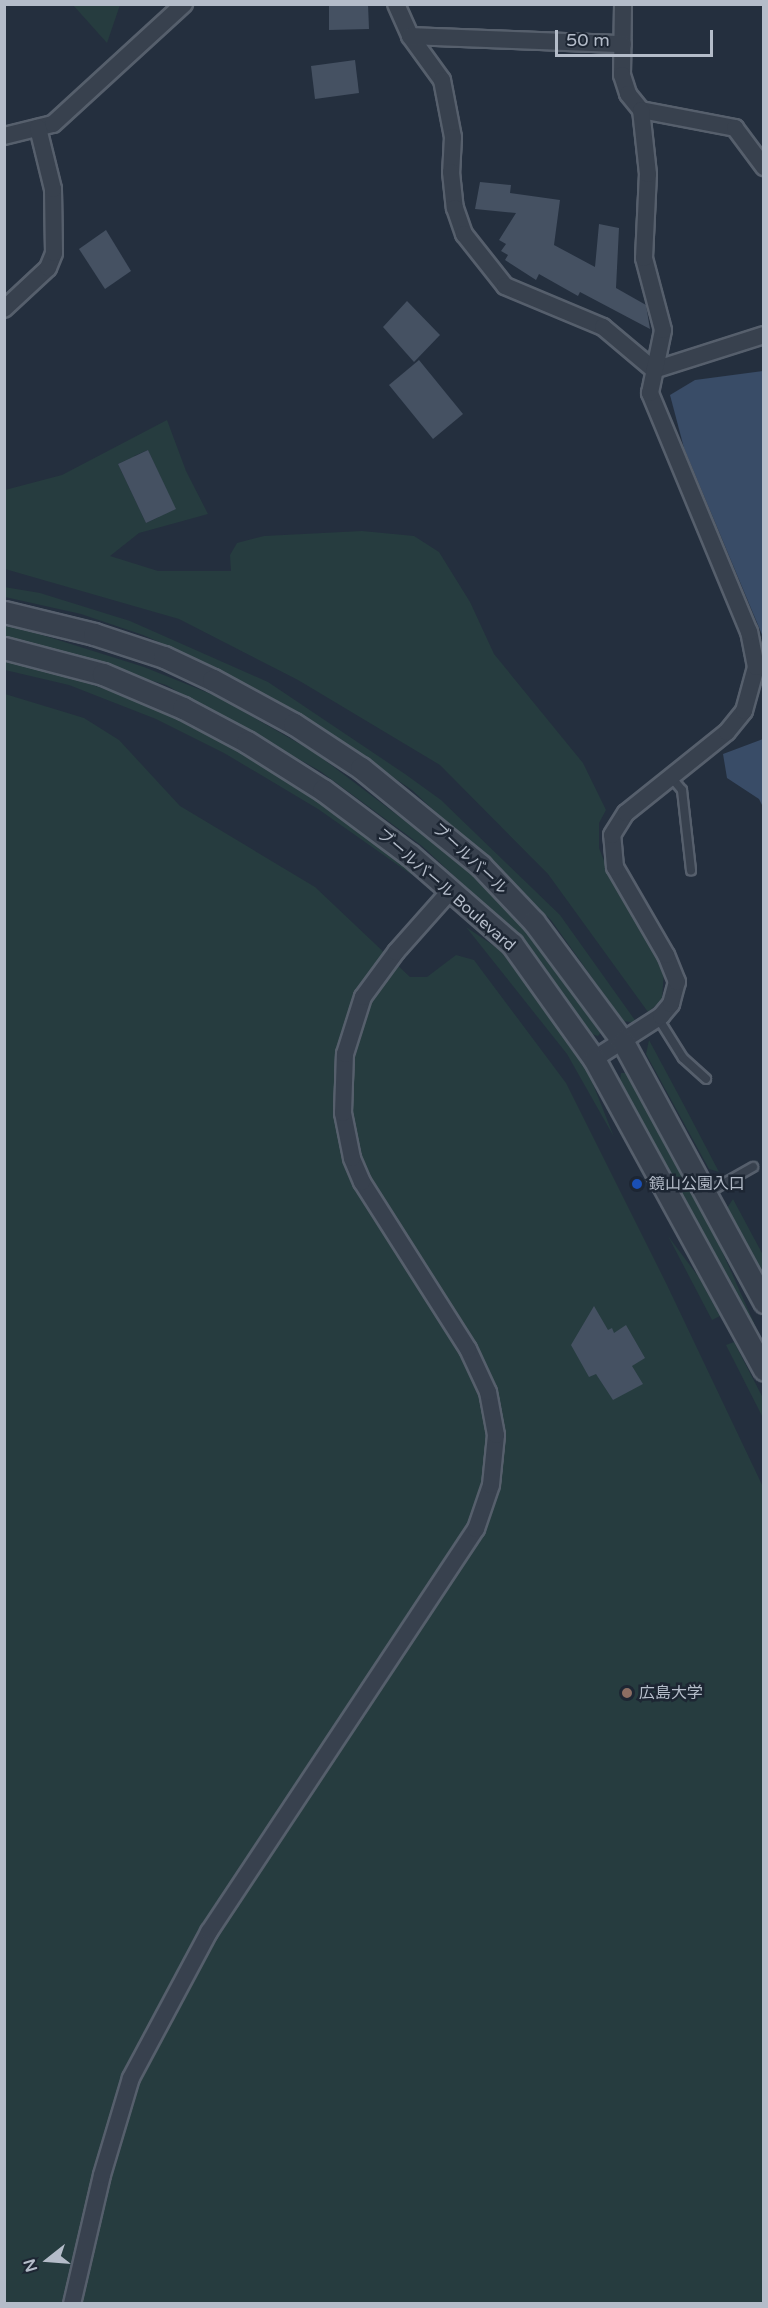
<!DOCTYPE html>
<meta charset="utf-8">
<style>
body{margin:0}
#map{position:relative;width:768px;height:2308px;overflow:hidden;background:#242f3e;font-family:"Varela Round","Noto Sans JP",sans-serif}
div>[style]{position:absolute}
.green>*{inset:0;background:#263c3f}
.water>*{inset:0;background:#394c67}
.building>*{inset:0;background:#455162}
.roads{filter:drop-shadow(2px 0 #565f6c) drop-shadow(-2px 0 #565f6c) drop-shadow(0 2px #565f6c) drop-shadow(0 -2px #565f6c)}
.service>*{height:8px;margin:-4px;padding:0 4px;transform-origin:4px;border-radius:4px;background:#38414e}
.minor>*{height:16px;margin:-8px;padding:0 8px;transform-origin:8px;border-radius:8px;background:#38414e}
.tertiary>*{height:21px;margin:-10.5px;padding:0 10.5px;transform-origin:10.5px;border-radius:10.5px;background:#38414e}
.dots>*{width:16px;height:16px;translate:-50% -50%;box-sizing:border-box;border:3px solid #1d2633;border-radius:50%}
span{translate:-50% -50%;white-space:nowrap;text-align:center;line-height:1.15;-webkit-text-stroke:5px #1d2633;paint-order:stroke}
.street-label{font-size:16px;color:#b4bcc9}
.poi-label{font-size:16px;color:#b4bcc9}
.left{translate:0 -50%;text-align:left}
.frame{position:absolute;inset:0;border:6px solid #b4bcc9;pointer-events:none}
.north{position:absolute;left:18px;top:2230px;width:60px;height:60px;-webkit-text-stroke:4px #1d2633;paint-order:stroke;rotate:253deg;font-size:16px;font-weight:700;line-height:24px;text-align:center;color:#b4bcc9}
.north::after{content:'';display:block;margin:auto;width:21px;height:27px;background:#b4bcc9;clip-path:polygon(50% 0,100% 100%,50% 72%,0 100%)}
.scale{position:absolute;left:555px;top:30px;width:158px;height:27px;box-sizing:border-box;border:3px solid #b4bcc9;border-top:0;padding-left:8px;font-size:18px;line-height:21px;white-space:nowrap;color:#b4bcc9;-webkit-text-stroke:4px #1d2633;paint-order:stroke}
</style>
<div id="map">
<div class="green">
<div style="clip-path:polygon(73px 5px,120px 5px,107px 43px)"></div>
<div style="clip-path:polygon(evenodd,167px 420px,186px 471px,208px 514px,139px 533px,110px 556px,158px 571px,231px 571px,230px 555px,237px 543px,264px 536px,362px 531px,414px 536px,439px 552px,470px 602px,494px 654px,583px 763px,606px 810px,599px 823px,599px 848px,612px 881px,664px 970px,662px 1000px,648px 1012px,548px 874px,440px 765px,298px 680px,179px 619px,5px 569px,5px 490px,62px 475px,167px 420px,148px 450px,175px 509px,162px 515px,134px 456px,148px 450px,167px 420px,131px 458px,159px 517px,146px 523px,118px 464px,131px 458px)"></div>
<div style="clip-path:polygon(4px 587px,40px 593px,130px 621px,268px 682px,405px 774px,441px 800px,560px 915px,637px 1023px,623px 1021px,551px 920px,412px 790px,291px 708px,197px 659px,143px 635px,81px 614px,5px 597px)"></div>
<div style="clip-path:polygon(4px 623px,144px 667px,216px 696px,314px 752px,466px 867px,517px 918px,562px 973px,601px 1032px,598px 1036px,588px 1033px,552px 979px,495px 914px,422px 846px,320px 771px,166px 685px,5px 636px)"></div>
<div style="clip-path:polygon(5px 661px,90px 684px,155px 707px,251px 756px,304px 788px,404px 861px,412px 875px,318px 809px,224px 753px,156px 719px,69px 685px,5px 670px)"></div>
<div style="clip-path:polygon(5px 694px,84px 718px,119px 740px,180px 806px,315px 887px,410px 977px,427px 977px,456px 955px,474px 960px,566px 1083px,667px 1285px,764px 1489px,763px 2303px,5px 2304px)"></div>
<div style="clip-path:polygon(466px 927px,500px 950px,585px 1064px,614px 1137px,567px 1054px)"></div>
<div style="clip-path:polygon(649px 1040px,685px 1107px,719px 1172px,709px 1169px,646px 1054px)"></div>
<div style="clip-path:polygon(621px 1073px,626px 1073px,662px 1133px,704px 1211px,755px 1325px,758px 1339px,620px 1081px)"></div>
<div style="clip-path:polygon(733px 1199px,763px 1255px,763px 1277px,727px 1208px)"></div>
<div style="clip-path:polygon(668px 1236px,698px 1276px,720px 1316px,712px 1320px)"></div>
<div style="clip-path:polygon(734px 1342px,763px 1398px,763px 1418px,726px 1345px)"></div>
</div>
<div class="water">
<div style="clip-path:polygon(763px 371px,764px 371px,763px 637px,684px 448px,670px 395px,695px 380px)"></div>
<div style="clip-path:polygon(763px 739px,764px 739px,763px 807px,759px 799px,727px 778px,723px 754px)"></div>
</div>
<div class="building">
<div style="clip-path:polygon(329px 4px,368px 4px,369px 29px,329px 30px)"></div>
<div style="clip-path:polygon(355px 60px,359px 93px,315px 99px,311px 66px)"></div>
<div style="clip-path:polygon(480px 182px,511px 185px,510px 193px,560px 200px,554px 245px,595px 267px,599px 224px,619px 228px,616px 288px,646px 305px,650px 329px,580px 292px,578px 296px,539px 274px,536px 280px,505px 260px,508px 255px,501px 251px,506px 244px,499px 240px,516px 213px,475px 209px)"></div>
<div style="clip-path:polygon(106px 230px,131px 271px,105px 289px,79px 249px)"></div>
<div style="clip-path:polygon(407px 301px,440px 335px,414px 362px,383px 327px)"></div>
<div style="clip-path:polygon(419px 360px,463px 414px,433px 439px,389px 385px)"></div>
<div style="clip-path:polygon(148px 450px,176px 509px,146px 523px,118px 464px)"></div>
<div style="clip-path:polygon(594px 1306px,608px 1330px,612px 1328px,614px 1333px,626px 1325px,645px 1358px,632px 1366px,643px 1384px,613px 1400px,596px 1374px,589px 1377px,571px 1345px)"></div>
</div>
<div class="roads">
<div class="service">
<div style="left:671px;top:777px;width:17px;rotate:50deg"></div>
<div style="left:682px;top:790px;width:81px;rotate:83.6deg"></div>
<div style="left:658px;top:1018px;width:47px;rotate:58deg"></div>
<div style="left:683px;top:1058px;width:31px;rotate:42deg"></div>
<div style="left:707px;top:1193px;width:53px;rotate:-29.5deg"></div>
</div>
<div class="minor">
<div style="left:396px;top:4px;width:35px;rotate:66deg"></div>
<div style="left:410px;top:36px;width:54px;rotate:54deg"></div>
<div style="left:442px;top:80px;width:58px;rotate:79.1deg"></div>
<div style="left:453px;top:137px;width:35px;rotate:93deg"></div>
<div style="left:451px;top:172px;width:36px;rotate:84deg"></div>
<div style="left:455px;top:208px;width:28px;rotate:71deg"></div>
<div style="left:464px;top:234px;width:66px;rotate:51.7deg"></div>
<div style="left:505px;top:286px;width:106px;rotate:22.7deg"></div>
<div style="left:603px;top:327px;width:67px;rotate:40.1deg"></div>
<div style="left:654px;top:370px;width:115px;rotate:-17.7deg"></div>
<div style="left:623px;top:4px;width:71px;rotate:90.8deg"></div>
<div style="left:622px;top:75px;width:20px;rotate:72deg"></div>
<div style="left:628px;top:94px;width:21px;rotate:51deg"></div>
<div style="left:641px;top:110px;width:96px;rotate:10.8deg"></div>
<div style="left:735px;top:128px;width:49px;rotate:53.4deg"></div>
<div style="left:410px;top:36px;width:213px;rotate:2.2deg"></div>
<div style="left:4px;top:136px;width:50px;rotate:-13.8deg"></div>
<div style="left:53px;top:124px;width:178px;rotate:-42.5deg"></div>
<div style="left:4px;top:309px;width:60px;rotate:-43deg"></div>
<div style="left:48px;top:268px;width:16px;rotate:-68deg"></div>
<div style="left:54px;top:253px;width:64px;rotate:-90.9deg"></div>
<div style="left:53px;top:189px;width:63px;rotate:-103.8deg"></div>
<div style="left:594px;top:1059px;width:80px;rotate:-32.7deg"></div>
<div style="left:661px;top:1016px;width:16px;rotate:-50deg"></div>
<div style="left:671px;top:1004px;width:23px;rotate:-75deg"></div>
<div style="left:677px;top:982px;width:29px;rotate:-112deg"></div>
<div style="left:666px;top:955px;width:102px;rotate:-120.1deg"></div>
<div style="left:615px;top:867px;width:32px;rotate:-95deg"></div>
<div style="left:612px;top:835px;width:26px;rotate:-58deg"></div>
<div style="left:626px;top:813px;width:129px;rotate:-38.7deg"></div>
<div style="left:727px;top:732px;width:27px;rotate:-51deg"></div>
<div style="left:744px;top:711px;width:46px;rotate:-74.7deg"></div>
<div style="left:756px;top:667px;width:36px;rotate:-101deg"></div>
<div style="left:749px;top:632px;width:259px;rotate:-112.5deg"></div>
<div style="left:650px;top:393px;width:64px;rotate:-78.3deg"></div>
<div style="left:663px;top:330px;width:74px;rotate:-104.8deg"></div>
<div style="left:644px;top:258px;width:84px;rotate:-87.3deg"></div>
<div style="left:648px;top:174px;width:64px;rotate:-96.2deg"></div>
<div style="left:72px;top:2304px;width:132px;rotate:-76.9deg"></div>
<div style="left:102px;top:2175px;width:101px;rotate:-73.4deg"></div>
<div style="left:131px;top:2078px;width:166px;rotate:-61.9deg"></div>
<div style="left:209px;top:1932px;width:483px;rotate:-56.5deg"></div>
<div style="left:476px;top:1529px;width:46px;rotate:-71.2deg"></div>
<div style="left:491px;top:1485px;width:50px;rotate:-84.3deg"></div>
<div style="left:496px;top:1435px;width:44px;rotate:-100.5deg"></div>
<div style="left:488px;top:1392px;width:47px;rotate:-114.9deg"></div>
<div style="left:468px;top:1349px;width:198px;rotate:-122.4deg"></div>
<div style="left:362px;top:1182px;width:26px;rotate:-113deg"></div>
<div style="left:352px;top:1158px;width:46px;rotate:-101.3deg"></div>
<div style="left:343px;top:1113px;width:59px;rotate:-88.1deg"></div>
<div style="left:345px;top:1054px;width:60px;rotate:-72.5deg"></div>
<div style="left:363px;top:997px;width:56px;rotate:-53.7deg"></div>
<div style="left:396px;top:952px;width:83px;rotate:-48.4deg"></div>
</div>
<div class="tertiary">
<div style="left:4px;top:612px;width:93px;rotate:13.7deg"></div>
<div style="left:94px;top:634px;width:74px;rotate:18.2deg"></div>
<div style="left:164px;top:657px;width:54px;rotate:25.1deg"></div>
<div style="left:213px;top:680px;width:92px;rotate:28.5deg"></div>
<div style="left:294px;top:724px;width:80px;rotate:33.3deg"></div>
<div style="left:361px;top:768px;width:155px;rotate:39.2deg"></div>
<div style="left:481px;top:866px;width:77px;rotate:46.6deg"></div>
<div style="left:534px;top:922px;width:149px;rotate:53.4deg"></div>
<div style="left:623px;top:1042px;width:296px;rotate:61.5deg"></div>
<div style="left:4px;top:648px;width:102px;rotate:14.7deg"></div>
<div style="left:103px;top:674px;width:87px;rotate:23deg"></div>
<div style="left:183px;top:708px;width:72px;rotate:28deg"></div>
<div style="left:247px;top:742px;width:90px;rotate:32.3deg"></div>
<div style="left:323px;top:790px;width:109px;rotate:36.8deg"></div>
<div style="left:410px;top:855px;width:135px;rotate:41.1deg"></div>
<div style="left:512px;top:944px;width:141px;rotate:54.5deg"></div>
<div style="left:594px;top:1059px;width:354px;rotate:61.3deg"></div>
</div>
</div>
<div class="dots">
<div style="left:637px;top:1184px;background:#1a4fb4"></div>
<div style="left:627px;top:1693px;background:#8d6e63"></div>
</div>
<div class="street-label">
<span style="left:470px;top:859px;rotate:43deg">ブールバール</span>
<span style="left:446px;top:890px;rotate:41deg">ブールバール Boulevard</span>
</div>
<div class="poi-label">
<span class="left" style="left:649px;top:1184px">鏡山公園入口</span>
<span class="left" style="left:639px;top:1693px">広島大学</span>
</div>
<div class="frame"></div>
<div class="north">N</div>
<div class="scale">50 m</div>
</div>
